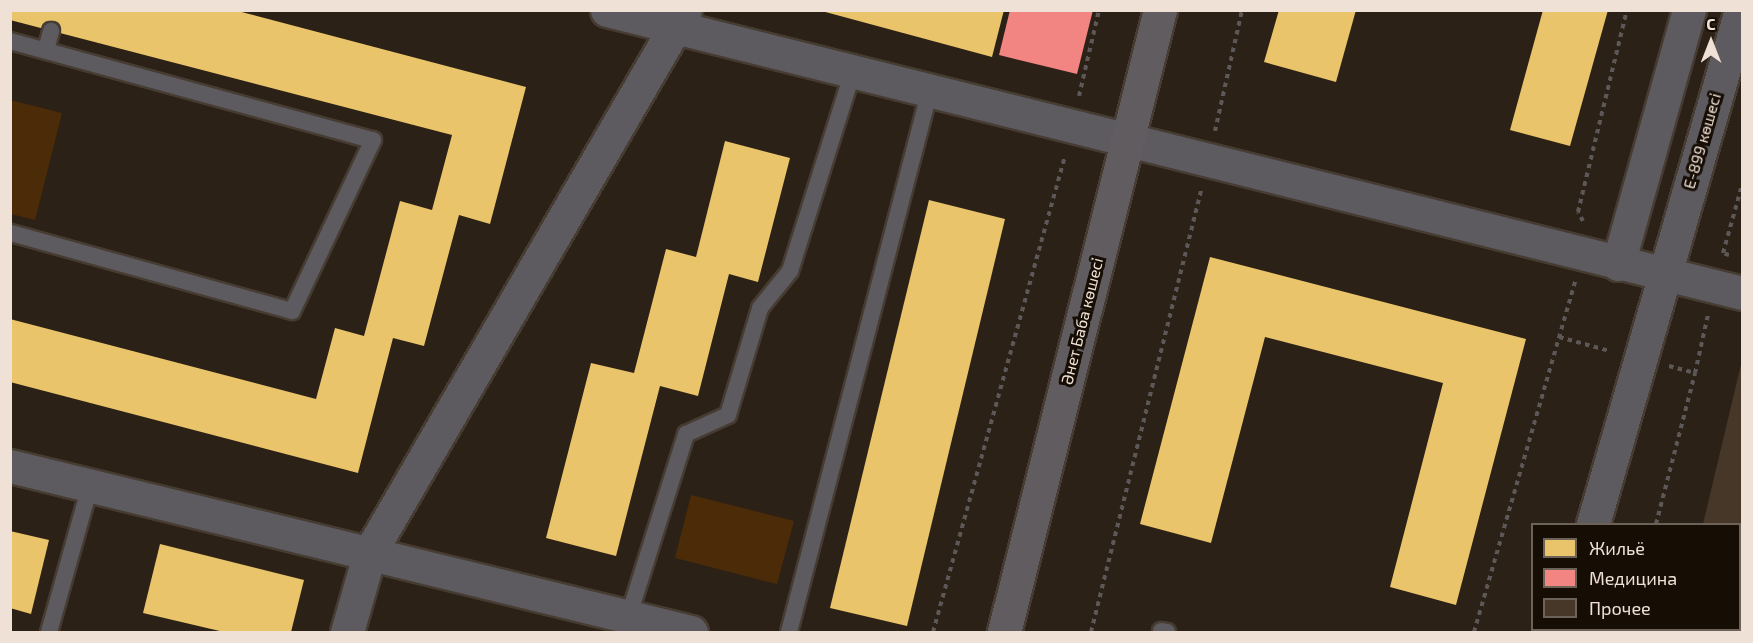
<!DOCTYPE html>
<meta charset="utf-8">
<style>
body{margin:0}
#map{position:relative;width:1753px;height:643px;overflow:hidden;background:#2c2116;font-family:"Exo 2",sans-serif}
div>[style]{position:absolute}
.green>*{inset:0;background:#4c2b08}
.homes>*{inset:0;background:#e9c46a}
.health>*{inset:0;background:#f28482}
.building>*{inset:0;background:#463728}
.path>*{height:4px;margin-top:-2px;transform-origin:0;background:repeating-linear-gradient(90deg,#5d5858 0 4.5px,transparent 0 9px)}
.roads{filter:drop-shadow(2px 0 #463c32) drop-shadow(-2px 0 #463c32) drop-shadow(0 2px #463c32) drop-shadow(0 -2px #463c32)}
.lane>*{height:16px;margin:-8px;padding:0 8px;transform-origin:8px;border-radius:8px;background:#5d5b5f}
.street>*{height:33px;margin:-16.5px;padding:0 16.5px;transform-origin:16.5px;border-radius:16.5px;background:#5d5b5f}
.secondary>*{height:33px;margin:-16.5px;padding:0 16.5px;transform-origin:16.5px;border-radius:16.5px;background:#605c5f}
span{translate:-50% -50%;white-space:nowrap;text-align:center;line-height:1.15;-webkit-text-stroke:6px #160d05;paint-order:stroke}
.street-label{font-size:16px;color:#efe1d5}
.frame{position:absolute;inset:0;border:12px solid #efe1d5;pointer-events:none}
.legend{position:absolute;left:1531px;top:523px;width:210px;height:108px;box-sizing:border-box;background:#160d05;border:2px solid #6d6258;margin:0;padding:8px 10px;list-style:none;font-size:18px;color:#efe1d5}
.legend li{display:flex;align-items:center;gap:12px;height:30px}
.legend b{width:30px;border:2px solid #6d6258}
.north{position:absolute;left:1681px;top:12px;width:60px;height:60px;-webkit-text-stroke:4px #160d05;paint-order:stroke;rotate:0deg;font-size:16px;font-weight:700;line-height:24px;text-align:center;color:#efe1d5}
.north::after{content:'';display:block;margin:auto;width:21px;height:27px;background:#efe1d5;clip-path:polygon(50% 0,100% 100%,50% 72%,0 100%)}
</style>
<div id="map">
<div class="green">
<div style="clip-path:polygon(10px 100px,62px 113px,35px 220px,11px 214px)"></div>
<div style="clip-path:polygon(691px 495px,794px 521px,777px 584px,675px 558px)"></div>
</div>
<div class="homes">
<div style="clip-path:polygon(10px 10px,234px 10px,526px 87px,490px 224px,459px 215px,424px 346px,393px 338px,358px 473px,10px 382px,10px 319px,316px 399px,335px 328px,364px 336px,400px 201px,432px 210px,452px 135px,10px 20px)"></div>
<div style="clip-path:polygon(818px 10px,1004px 10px,992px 57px)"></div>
<div style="clip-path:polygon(1279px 10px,1356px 10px,1336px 82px,1264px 62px)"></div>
<div style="clip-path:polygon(1543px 10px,1608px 10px,1570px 146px,1510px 130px)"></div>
<div style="clip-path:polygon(725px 141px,790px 158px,758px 282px,729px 274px,698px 396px,660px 386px,616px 556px,546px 538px,591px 363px,634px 373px,666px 249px,696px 257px)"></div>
<div style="clip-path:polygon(929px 200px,1005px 219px,907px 626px,830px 608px)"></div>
<div style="clip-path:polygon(1210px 257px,1526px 339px,1456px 605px,1390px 587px,1443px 383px,1265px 337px,1211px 543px,1140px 524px)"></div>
<div style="clip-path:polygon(10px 531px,49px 540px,31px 614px,10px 608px)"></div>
<div style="clip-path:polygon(160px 544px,304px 580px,291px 632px,224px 632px,143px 613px)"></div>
</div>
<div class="health">
<div style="clip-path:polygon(1010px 10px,1093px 10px,1077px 74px,999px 55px)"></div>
</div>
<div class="building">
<div style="clip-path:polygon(1742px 360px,1742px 632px,1677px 632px,1740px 630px,1740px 524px,1703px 524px)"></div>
</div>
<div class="path">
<div style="left:1079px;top:96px;width:88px;rotate:-76.9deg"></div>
<div style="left:1215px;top:131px;width:124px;rotate:-77.4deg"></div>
<div style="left:1583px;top:221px;width:10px;rotate:-119deg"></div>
<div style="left:1578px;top:212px;width:208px;rotate:-76.4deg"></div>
<div style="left:1729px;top:255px;width:6px;rotate:-162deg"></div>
<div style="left:1723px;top:253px;width:71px;rotate:-74.4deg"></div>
<div style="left:1559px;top:337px;width:53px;rotate:15.4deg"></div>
<div style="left:1669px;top:366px;width:27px;rotate:15deg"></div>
<div style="left:1695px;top:373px;width:59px;rotate:-77.4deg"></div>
<div style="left:1656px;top:524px;width:156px;rotate:-75.5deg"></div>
<div style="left:933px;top:632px;width:494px;rotate:-74.5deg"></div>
<div style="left:1091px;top:632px;width:455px;rotate:-76deg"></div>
<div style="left:1474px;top:632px;width:365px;rotate:-73.9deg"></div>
<div style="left:1629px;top:632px;width:2px;rotate:-63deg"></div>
</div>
<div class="roads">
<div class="lane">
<div style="left:10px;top:41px;width:376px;rotate:15.3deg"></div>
<div style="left:373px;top:140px;width:189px;rotate:115.3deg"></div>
<div style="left:292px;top:311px;width:293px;rotate:-164.5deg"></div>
<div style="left:46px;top:50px;width:20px;rotate:-75deg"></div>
<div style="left:629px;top:615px;width:190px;rotate:-72.5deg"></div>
<div style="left:686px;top:434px;width:46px;rotate:-24.3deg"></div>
<div style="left:728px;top:415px;width:112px;rotate:-73.3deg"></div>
<div style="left:760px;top:308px;width:48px;rotate:-51deg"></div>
<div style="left:790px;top:271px;width:210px;rotate:-72.5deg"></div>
<div style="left:1161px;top:631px;width:6px;rotate:9deg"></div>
<div style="left:49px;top:632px;width:152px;rotate:-74.3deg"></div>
<div style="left:789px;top:632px;width:560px;rotate:-75.42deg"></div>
</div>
<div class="street">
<div style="left:607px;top:10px;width:1170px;rotate:14deg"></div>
<div style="left:1618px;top:264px;width:264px;rotate:-74.4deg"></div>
<div style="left:10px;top:466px;width:701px;rotate:13.7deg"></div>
<div style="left:1593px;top:524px;width:535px;rotate:-73.94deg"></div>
<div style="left:347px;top:632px;width:83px;rotate:-74deg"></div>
<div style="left:370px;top:552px;width:627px;rotate:-59.84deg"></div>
<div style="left:1562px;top:632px;width:2px;rotate:-63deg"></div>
</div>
<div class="secondary">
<div style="left:1004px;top:632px;width:641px;rotate:-75.92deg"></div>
</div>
</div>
<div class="street-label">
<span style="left:1702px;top:141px;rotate:-74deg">Е-899 көшесі</span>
<span style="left:1082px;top:321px;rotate:-76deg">Әнет Баба көшесі</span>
</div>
<div class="frame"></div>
<ul class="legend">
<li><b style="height:16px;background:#e9c46a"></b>Жильё</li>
<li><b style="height:16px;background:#f28482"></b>Медицина</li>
<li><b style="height:16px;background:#463728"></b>Прочее</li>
</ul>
<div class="north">С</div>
</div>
